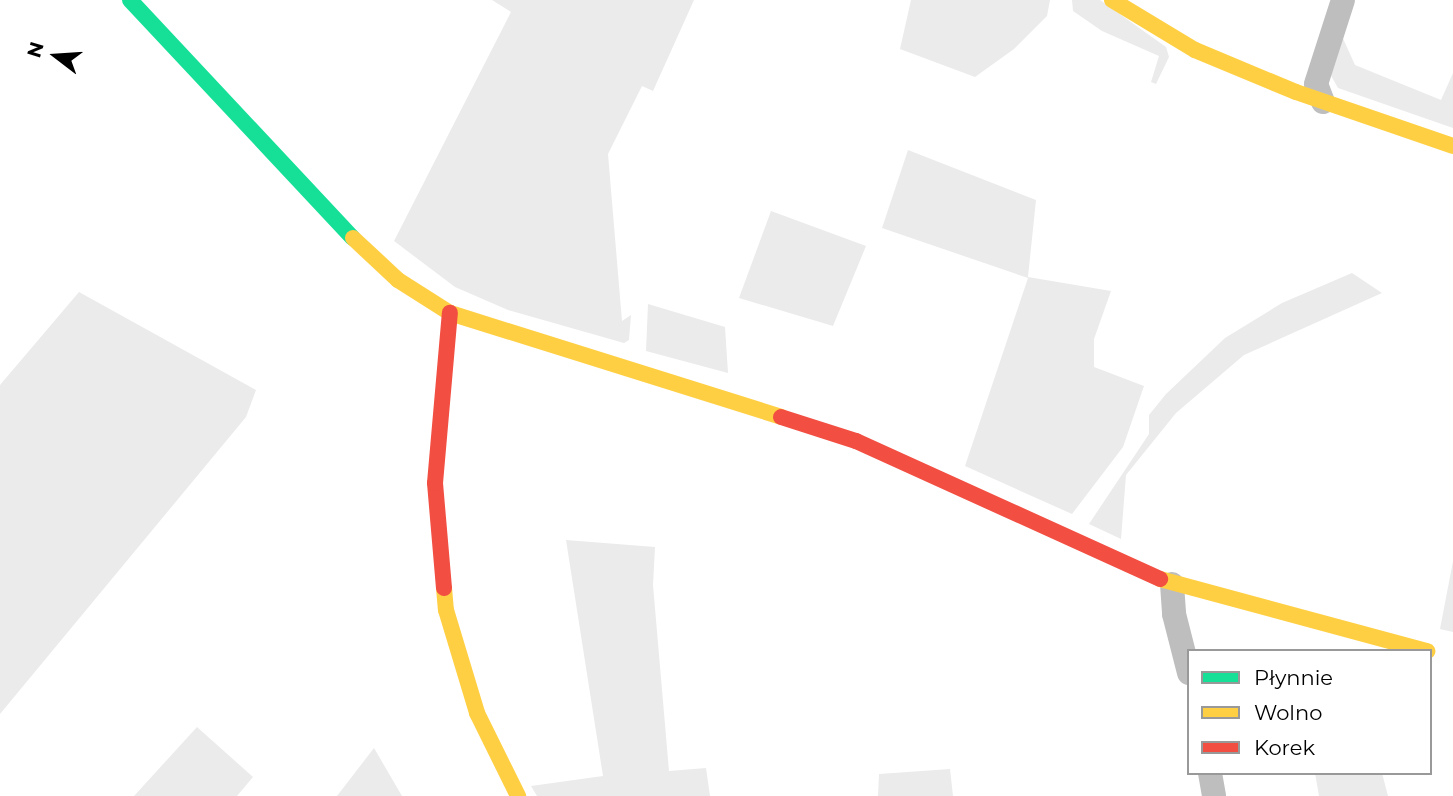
<!DOCTYPE html>
<meta charset="utf-8">
<style>
body{margin:0}
#map{position:relative;width:1453px;height:796px;overflow:hidden;background:#fff;font-family:Montserrat,sans-serif}
div>[style]{position:absolute}
.green>*{inset:0;background:#ebebeb}
.street>*{height:24px;margin:-12px;padding:0 12px;transform-origin:12px;border-radius:12px;background:#bebebe}
.fast>*{height:16px;margin:-8px;padding:0 8px;transform-origin:8px;border-radius:8px;background:#16e098}
.slow>*{height:16px;margin:-8px;padding:0 8px;transform-origin:8px;border-radius:8px;background:#ffcf43}
.jam>*{height:16px;margin:-8px;padding:0 8px;transform-origin:8px;border-radius:8px;background:#f24e42}
span{translate:-50% -50%;white-space:nowrap;text-align:center;line-height:1.15;-webkit-text-stroke:6px #fff;paint-order:stroke}
.legend{position:absolute;left:1187px;top:649px;width:245px;height:126px;box-sizing:border-box;background:#fff;border:2px solid #999;margin:0;padding:9px 12px;list-style:none;font-size:21px;color:#000}
.legend li{display:flex;align-items:center;gap:14px;height:35px}
.legend b{width:35px;border:2px solid #999}
.north{position:absolute;left:21px;top:21px;width:70px;height:70px;-webkit-text-stroke:5px #fff;paint-order:stroke;rotate:287deg;font-size:19px;font-weight:700;line-height:28px;text-align:center;color:#000}
.north::after{content:'';display:block;margin:auto;width:24px;height:32px;background:#000;clip-path:polygon(50% 0,100% 100%,50% 72%,0 100%)}
</style>
<div id="map">
<div class="green">
<div style="clip-path:polygon(492px 0,694px 0,653px 91px,642px 86px,608px 154px,622px 321px,631px 315px,629px 340px,624px 343px,508px 310px,455px 287px,394px 241px,511px 12px)"></div>
<div style="clip-path:polygon(911px 0,1050px 0,1047px 16px,1014px 49px,975px 77px,900px 49px)"></div>
<div style="clip-path:polygon(1072px 0,1100px 0,1166px 47px,1169px 57px,1156px 84px,1151px 82px,1159px 56px,1102px 31px,1073px 11px)"></div>
<div style="clip-path:polygon(1341px 34px,1355px 65px,1441px 100px,1453px 73px,1453px 128px,1338px 88px,1329px 72px)"></div>
<div style="clip-path:polygon(908px 150px,1036px 200px,1028px 277px,1111px 291px,1094px 339px,1094px 367px,1144px 386px,1123px 447px,1072px 514px,965px 466px,1028px 278px,882px 228px)"></div>
<div style="clip-path:polygon(771px 211px,866px 246px,833px 326px,739px 298px)"></div>
<div style="clip-path:polygon(1352px 273px,1382px 293px,1244px 355px,1176px 413px,1126px 475px,1121px 539px,1089px 524px,1149px 434px,1149px 415px,1166px 394px,1225px 338px,1282px 303px)"></div>
<div style="clip-path:polygon(79px 292px,256px 390px,246px 417px,0 714px,0 385px)"></div>
<div style="clip-path:polygon(648px 304px,725px 327px,728px 373px,646px 351px)"></div>
<div style="clip-path:polygon(566px 540px,655px 547px,653px 585px,669px 771px,706px 768px,710px 796px,537px 796px,531px 786px,603px 776px)"></div>
<div style="clip-path:polygon(1453px 561px,1453px 632px,1440px 629px)"></div>
<div style="clip-path:polygon(197px 727px,253px 777px,237px 796px,134px 796px)"></div>
<div style="clip-path:polygon(374px 748px,402px 796px,337px 796px)"></div>
<div style="clip-path:polygon(950px 769px,953px 796px,878px 796px,879px 774px)"></div>
<div style="clip-path:polygon(1315px 773px,1382px 773px,1388px 796px,1319px 796px)"></div>
</div>
<div class="street">
<div style="left:1323px;top:102px;width:19px;rotate:-111deg"></div>
<div style="left:1316px;top:84px;width:88px;rotate:-72.2deg"></div>
<div style="left:1172px;top:584px;width:30px;rotate:86deg"></div>
<div style="left:1174px;top:614px;width:61px;rotate:75.7deg"></div>
<div style="left:1210px;top:773px;width:23px;rotate:80deg"></div>
</div>
<div class="fast">
<div style="left:130px;top:0;width:326px;rotate:46.9deg"></div>
</div>
<div class="slow">
<div style="left:1112px;top:0;width:97px;rotate:31.1deg"></div>
<div style="left:1195px;top:50px;width:109px;rotate:22.6deg"></div>
<div style="left:1296px;top:92px;width:166px;rotate:19deg"></div>
<div style="left:353px;top:238px;width:62px;rotate:43deg"></div>
<div style="left:398px;top:280px;width:62px;rotate:32.4deg"></div>
<div style="left:450px;top:313px;width:347px;rotate:17.4deg"></div>
<div style="left:1160px;top:579px;width:277px;rotate:15.1deg"></div>
<div style="left:444px;top:588px;width:22px;rotate:85deg"></div>
<div style="left:446px;top:610px;width:108px;rotate:73.2deg"></div>
<div style="left:477px;top:713px;width:93px;rotate:63.7deg"></div>
</div>
<div class="jam">
<div style="left:781px;top:417px;width:79px;rotate:17.7deg"></div>
<div style="left:856px;top:441px;width:334px;rotate:24.4deg"></div>
<div style="left:444px;top:588px;width:105px;rotate:-94.9deg"></div>
<div style="left:435px;top:483px;width:171px;rotate:-85deg"></div>
</div>
<ul class="legend">
<li><b style="height:9px;background:#16e098"></b>Płynnie</li>
<li><b style="height:9px;background:#ffcf43"></b>Wolno</li>
<li><b style="height:9px;background:#f24e42"></b>Korek</li>
</ul>
<div class="north">N</div>
</div>
